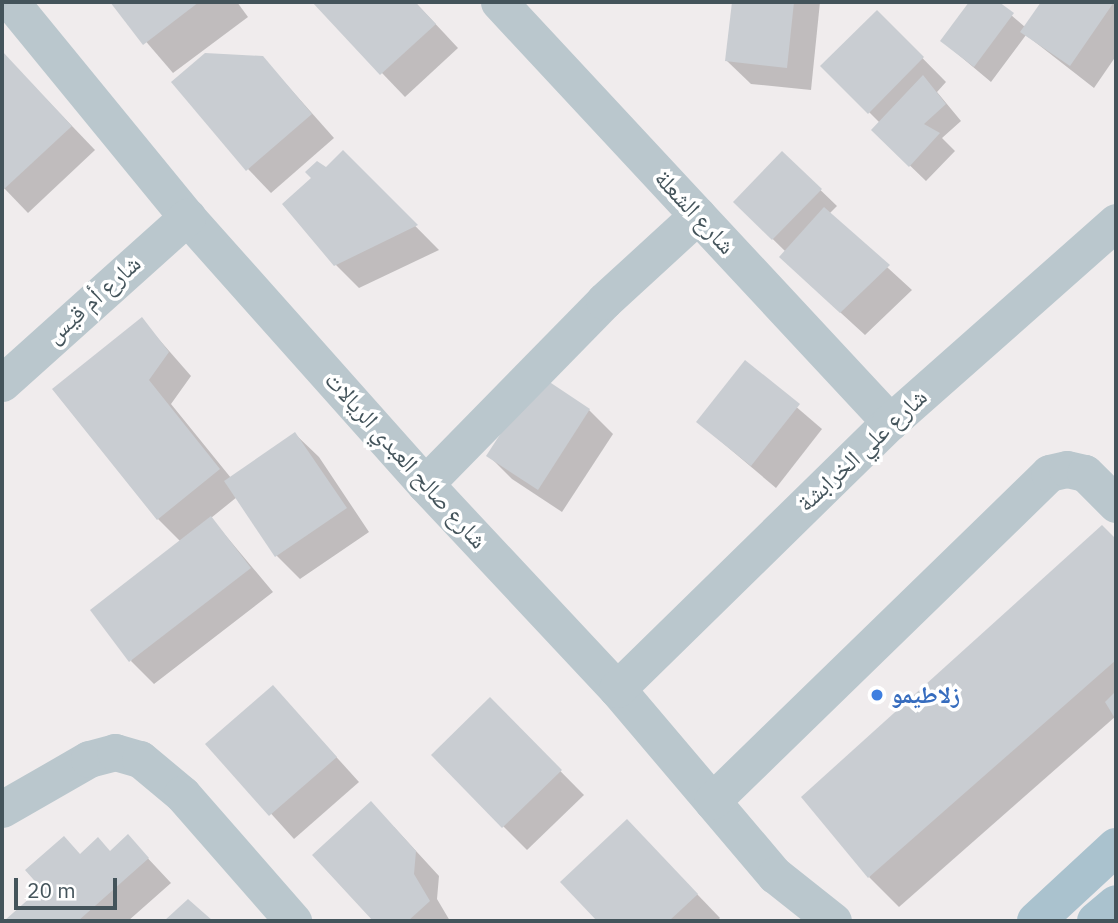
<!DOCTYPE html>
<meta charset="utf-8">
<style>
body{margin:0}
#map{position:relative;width:1118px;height:923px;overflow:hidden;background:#f0eced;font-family:"IBM Plex Sans","Noto Naskh Arabic",sans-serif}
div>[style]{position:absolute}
.shadow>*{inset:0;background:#0003}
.building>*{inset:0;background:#c9cdd2}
.minor>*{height:37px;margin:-18.5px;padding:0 18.5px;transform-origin:18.5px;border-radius:18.5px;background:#bac7cd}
.major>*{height:38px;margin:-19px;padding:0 19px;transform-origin:19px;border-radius:19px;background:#aac2ce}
.dots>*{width:19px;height:19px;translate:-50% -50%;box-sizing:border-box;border:4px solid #fff;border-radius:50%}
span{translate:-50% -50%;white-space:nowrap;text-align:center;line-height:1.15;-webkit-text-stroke:7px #fff;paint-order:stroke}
.street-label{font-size:24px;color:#44545b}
.shop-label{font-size:24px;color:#366cbe;font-weight:700}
.left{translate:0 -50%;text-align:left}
.frame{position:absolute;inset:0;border:4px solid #44545b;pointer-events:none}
.scale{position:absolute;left:14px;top:878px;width:103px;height:32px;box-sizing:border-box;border:4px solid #44545b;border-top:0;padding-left:9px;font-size:21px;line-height:24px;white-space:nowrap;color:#44545b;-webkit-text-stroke:5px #fff;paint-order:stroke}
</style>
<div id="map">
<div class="shadow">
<div style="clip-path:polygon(112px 2px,237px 2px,248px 17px,173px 73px)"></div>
<div style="clip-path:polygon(314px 2px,415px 2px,458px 48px,405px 97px)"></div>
<div style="clip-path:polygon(734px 2px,820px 2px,811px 90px,751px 84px,727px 61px)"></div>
<div style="clip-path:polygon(971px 2px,996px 2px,1025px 27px,1043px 2px,1116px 2px,1116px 56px,1094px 88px,1026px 35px,991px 82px,942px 41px)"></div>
<div style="clip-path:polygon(877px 12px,946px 82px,937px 92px,961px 121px,942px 138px,955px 151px,926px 181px,873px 130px,880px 123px,823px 66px)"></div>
<div style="clip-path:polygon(2px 53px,95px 150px,28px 213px,2px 186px)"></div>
<div style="clip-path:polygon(263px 58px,334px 138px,271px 193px,248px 169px)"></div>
<div style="clip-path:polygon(343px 153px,439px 250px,359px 288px,335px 264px,327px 169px)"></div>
<div style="clip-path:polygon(782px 153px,837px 206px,829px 214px,912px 290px,865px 335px,805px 280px,786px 252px,735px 202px)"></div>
<div style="clip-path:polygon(142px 320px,191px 376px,171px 404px,231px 478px,295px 434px,319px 457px,369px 532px,300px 579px,277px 556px,237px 497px,211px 518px,273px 592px,154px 684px,131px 661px,181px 542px,158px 519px)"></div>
<div style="clip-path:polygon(745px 363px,822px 429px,776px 488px,698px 422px)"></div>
<div style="clip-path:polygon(539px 378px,589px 410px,613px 434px,562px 512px,512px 479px,489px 456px)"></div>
<div style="clip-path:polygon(1102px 527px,1116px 542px,1116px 716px,899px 907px,869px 877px)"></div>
<div style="clip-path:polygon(273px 687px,359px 782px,294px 839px,208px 744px)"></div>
<div style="clip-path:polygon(490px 700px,584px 795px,527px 850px,433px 756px)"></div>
<div style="clip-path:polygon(394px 827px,439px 876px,437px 899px,450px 921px,376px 921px,315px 855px)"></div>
<div style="clip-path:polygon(128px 837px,171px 883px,128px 921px,6px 921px,44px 888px,111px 852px)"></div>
<div style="clip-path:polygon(650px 845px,720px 918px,717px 921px,600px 921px,563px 882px)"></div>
</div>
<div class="building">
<div style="clip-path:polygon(110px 2px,199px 2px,143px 45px)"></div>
<div style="clip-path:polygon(312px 2px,415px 2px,436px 24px,380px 75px)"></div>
<div style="clip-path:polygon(732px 2px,794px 2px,787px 68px,725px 61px)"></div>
<div style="clip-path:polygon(969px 2px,999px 2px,1014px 13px,974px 67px,940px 41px)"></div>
<div style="clip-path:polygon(1041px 2px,1114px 2px,1070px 66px,1020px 32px)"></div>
<div style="clip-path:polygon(877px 10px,924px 57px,868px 114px,820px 66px)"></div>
<div style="clip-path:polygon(2px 51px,72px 126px,3px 190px,2px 189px)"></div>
<div style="clip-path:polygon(205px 53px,263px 56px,312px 114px,246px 171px,171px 82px)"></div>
<div style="clip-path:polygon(923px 75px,946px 104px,924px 124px,940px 133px,909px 167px,871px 130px)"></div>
<div style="clip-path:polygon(343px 150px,418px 225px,334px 266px,282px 204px,311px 178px,305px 172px,317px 161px,326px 167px)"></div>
<div style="clip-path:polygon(782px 151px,822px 189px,772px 240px,733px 202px)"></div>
<div style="clip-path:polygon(824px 207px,890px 265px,840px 313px,779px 257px)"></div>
<div style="clip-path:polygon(142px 317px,169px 352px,149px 380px,220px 469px,157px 520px,52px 389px)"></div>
<div style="clip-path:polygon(745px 360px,800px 404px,751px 466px,696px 422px)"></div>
<div style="clip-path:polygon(539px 375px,590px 409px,538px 490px,486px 456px)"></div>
<div style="clip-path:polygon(295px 432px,347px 508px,275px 557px,224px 481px)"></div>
<div style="clip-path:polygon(211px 516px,251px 568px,129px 662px,90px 610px)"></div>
<div style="clip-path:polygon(1102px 525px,1116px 539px,1116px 660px,868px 878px,801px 797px)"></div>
<div style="clip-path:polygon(273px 685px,337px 757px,269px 816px,205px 744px)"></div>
<div style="clip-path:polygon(1116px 691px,1116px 720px,1105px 702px)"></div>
<div style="clip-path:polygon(490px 697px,562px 770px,502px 828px,431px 755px)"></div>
<div style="clip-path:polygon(371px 801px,416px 851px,414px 874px,430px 901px,408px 921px,373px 921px,312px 855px)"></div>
<div style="clip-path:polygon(627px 819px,698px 894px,669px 921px,597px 921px,560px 882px)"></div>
<div style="clip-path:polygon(128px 834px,149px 858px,78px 921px,4px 921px,41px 888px,25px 870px,64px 836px,80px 854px,98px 837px,110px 851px)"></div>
<div style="clip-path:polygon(188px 899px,213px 921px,164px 921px)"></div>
</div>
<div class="minor">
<div style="left:11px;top:2px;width:278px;rotate:50.7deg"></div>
<div style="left:187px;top:217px;width:358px;rotate:48.3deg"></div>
<div style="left:425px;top:484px;width:281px;rotate:46.9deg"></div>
<div style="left:617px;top:689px;width:244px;rotate:49.7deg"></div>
<div style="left:775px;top:875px;width:74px;rotate:38.4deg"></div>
<div style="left:499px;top:2px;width:574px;rotate:47.05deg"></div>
<div style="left:2px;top:383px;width:249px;rotate:-41.9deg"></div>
<div style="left:425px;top:484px;width:256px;rotate:-45.6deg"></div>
<div style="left:604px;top:301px;width:127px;rotate:-42.5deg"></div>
<div style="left:617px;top:689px;width:382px;rotate:-44.4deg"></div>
<div style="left:890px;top:422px;width:302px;rotate:-41.5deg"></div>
<div style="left:712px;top:801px;width:470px;rotate:-44.2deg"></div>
<div style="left:1049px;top:473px;width:18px;rotate:-13deg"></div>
<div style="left:1067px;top:469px;width:18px;rotate:13deg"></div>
<div style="left:1085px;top:473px;width:44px;rotate:45deg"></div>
<div style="left:2px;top:809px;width:100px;rotate:-29.9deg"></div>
<div style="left:89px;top:759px;width:27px;rotate:-15deg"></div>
<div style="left:115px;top:752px;width:26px;rotate:16deg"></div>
<div style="left:140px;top:759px;width:55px;rotate:39.8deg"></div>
<div style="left:182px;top:794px;width:169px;rotate:48.8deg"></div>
</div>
<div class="major">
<div style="left:1036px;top:921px;width:109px;rotate:-42.8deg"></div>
<div style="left:1096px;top:921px;width:26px;rotate:-40deg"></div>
</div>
<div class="dots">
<div style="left:877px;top:695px;background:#3f7fe0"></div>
</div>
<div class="street-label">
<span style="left:695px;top:212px;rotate:47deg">شارع الشعلة</span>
<span style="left:93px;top:299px;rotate:-42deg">شارع أم قيس</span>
<span style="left:862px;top:450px;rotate:-43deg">شارع علي الخرابشة</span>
<span style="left:406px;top:460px;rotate:48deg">شارع صالح العبدي الريالات</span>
</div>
<div class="shop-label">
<span class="left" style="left:891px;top:695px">زلاطيمو</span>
</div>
<div class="frame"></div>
<div class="scale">20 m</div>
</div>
